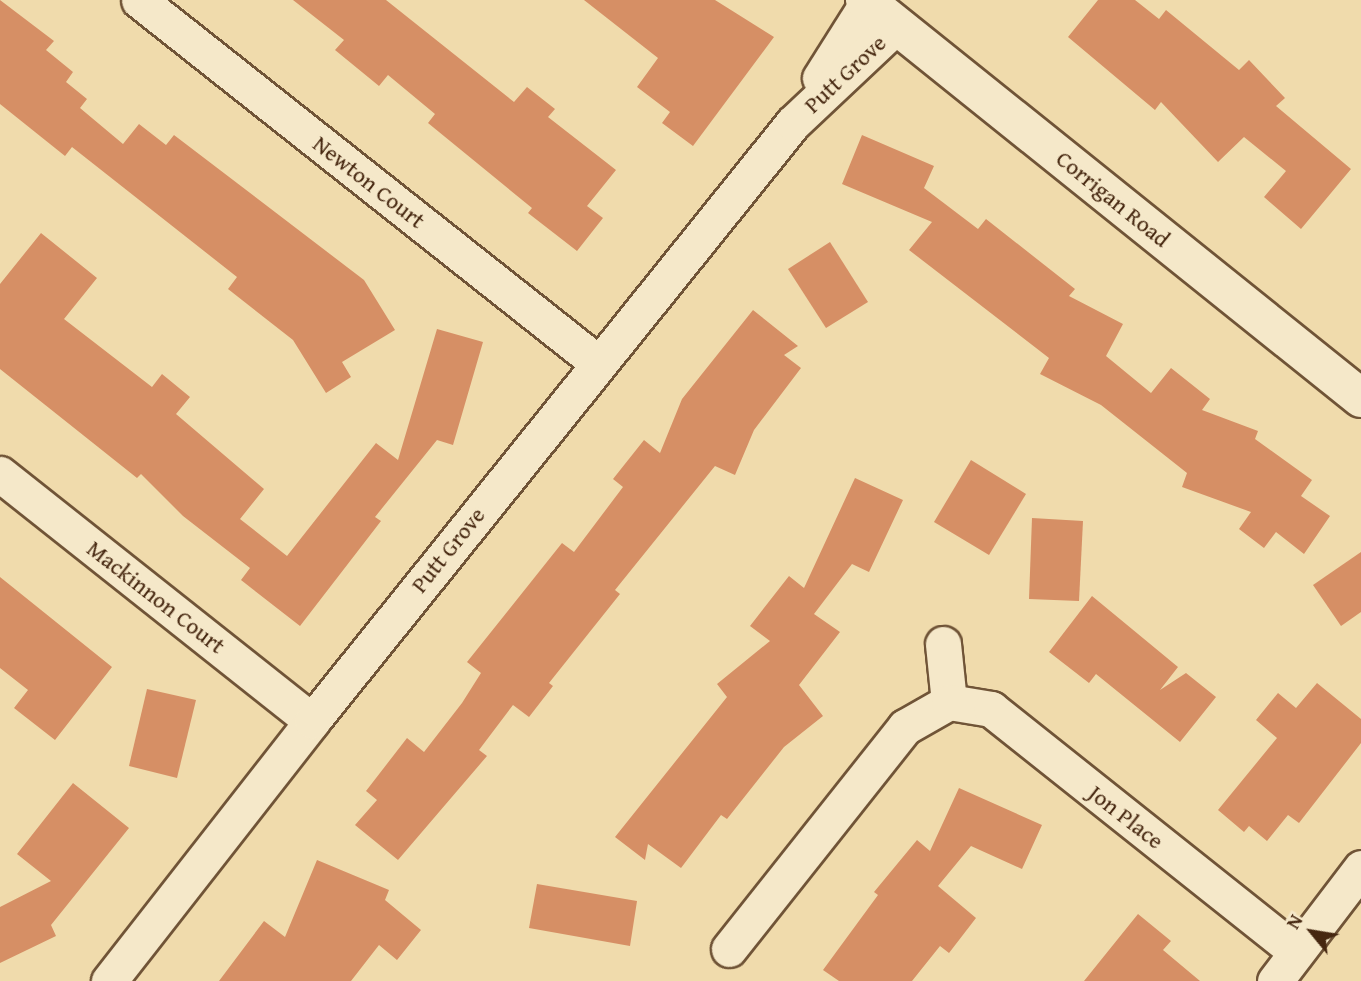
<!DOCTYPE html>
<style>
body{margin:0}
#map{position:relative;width:1361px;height:981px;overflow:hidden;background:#f0dbac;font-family:"Gentium Book Plus",serif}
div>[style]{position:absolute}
.building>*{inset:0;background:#d68f65}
.roads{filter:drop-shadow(2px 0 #705437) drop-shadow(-2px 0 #705437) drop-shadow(0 2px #705437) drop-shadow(0 -2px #705437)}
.street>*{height:35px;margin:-17.5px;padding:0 17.5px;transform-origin:17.5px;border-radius:17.5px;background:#f5e8c9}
.secondary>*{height:38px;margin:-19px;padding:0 19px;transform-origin:19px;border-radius:19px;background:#f5e8c9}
span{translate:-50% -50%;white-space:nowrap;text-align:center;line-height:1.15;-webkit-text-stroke:5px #f5e8c9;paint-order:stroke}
.street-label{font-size:23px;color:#462710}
.north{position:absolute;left:1277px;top:897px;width:70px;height:70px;-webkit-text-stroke:5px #f5e8c9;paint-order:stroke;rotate:300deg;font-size:19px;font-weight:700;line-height:28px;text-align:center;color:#462710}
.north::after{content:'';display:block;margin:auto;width:24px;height:32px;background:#462710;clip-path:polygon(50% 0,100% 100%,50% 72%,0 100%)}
</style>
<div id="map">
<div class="building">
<div style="clip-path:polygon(0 0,54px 41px,46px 50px,73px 72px,66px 82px,87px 99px,80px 108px,123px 144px,139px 124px,166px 145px,174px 135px,364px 280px,395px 330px,342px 362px,351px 377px,326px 393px,293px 340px,228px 289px,237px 277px,72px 147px,65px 156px,0 104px)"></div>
<div style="clip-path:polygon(293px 0,386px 0,514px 102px,527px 87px,555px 109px,548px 117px,616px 170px,587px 206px,603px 218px,577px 251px,528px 213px,532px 208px,428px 123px,435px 114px,388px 75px,379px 86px,335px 50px,344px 40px)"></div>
<div style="clip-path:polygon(584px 0,715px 0,774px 37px,693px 146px,662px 123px,670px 112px,637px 87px,658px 58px)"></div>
<div style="clip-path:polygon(1098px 0,1135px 0,1159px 19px,1166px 10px,1239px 70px,1249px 60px,1285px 98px,1276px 106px,1351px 169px,1301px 229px,1264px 197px,1286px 171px,1244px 137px,1218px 162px,1161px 102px,1155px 110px,1068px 37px)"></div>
<div style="clip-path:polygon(862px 135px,934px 166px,924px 188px,978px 229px,986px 219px,1075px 289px,1069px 296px,1123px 324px,1106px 356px,1151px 393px,1171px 368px,1210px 399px,1202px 410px,1258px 431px,1255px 439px,1312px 480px,1301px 496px,1330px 516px,1304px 554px,1276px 532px,1264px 548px,1239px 529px,1251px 512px,1182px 487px,1187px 473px,1101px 405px,1040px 374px,1049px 358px,909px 250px,932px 222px,842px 184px)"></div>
<div style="clip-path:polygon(41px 233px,97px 278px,64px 319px,152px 387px,162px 374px,190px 397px,176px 414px,264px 489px,240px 519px,287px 556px,376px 443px,398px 460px,437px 329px,483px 342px,453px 445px,437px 440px,375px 517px,381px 521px,300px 626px,241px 580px,250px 568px,183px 516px,141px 474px,137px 478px,0 369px,0 284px)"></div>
<div style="clip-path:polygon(830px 242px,868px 302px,826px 328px,788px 269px)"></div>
<div style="clip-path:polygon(753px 310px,798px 346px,784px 355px,801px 368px,754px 430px,735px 475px,715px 466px,615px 590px,620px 594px,549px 683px,553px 686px,529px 717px,513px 705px,479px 750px,487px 756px,398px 860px,355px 825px,377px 800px,366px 791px,407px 738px,424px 752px,462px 703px,481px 673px,467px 662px,562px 543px,574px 552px,623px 487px,613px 479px,644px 440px,660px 453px,682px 399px)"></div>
<div style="clip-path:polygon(971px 460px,1026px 494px,989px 555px,934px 522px)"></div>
<div style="clip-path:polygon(855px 478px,903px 500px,869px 572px,852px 564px,814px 614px,840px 632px,799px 685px,823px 716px,784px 747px,727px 819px,721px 815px,681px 868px,648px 844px,645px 860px,615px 837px,727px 697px,717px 684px,770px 641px,750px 626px,789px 576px,804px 588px)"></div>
<div style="clip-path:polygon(1032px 518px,1083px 521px,1079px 601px,1029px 599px)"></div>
<div style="clip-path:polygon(1361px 552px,1361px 612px,1341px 626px,1313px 585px)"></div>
<div style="clip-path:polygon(0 577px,112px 667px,55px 740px,14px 708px,28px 690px,0 668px)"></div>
<div style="clip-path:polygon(1092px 596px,1178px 667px,1160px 690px,1186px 673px,1216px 697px,1180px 742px,1096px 674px,1089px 683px,1049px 652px)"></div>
<div style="clip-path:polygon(1317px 683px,1361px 719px,1361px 743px,1299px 823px,1288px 815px,1267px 841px,1249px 826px,1244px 832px,1218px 810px,1277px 738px,1256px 720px,1278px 693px,1296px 708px)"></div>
<div style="clip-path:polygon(147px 689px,196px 700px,177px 778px,129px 766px)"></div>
<div style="clip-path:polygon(73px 783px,129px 828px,51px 925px,56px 936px,0 963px,0 907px,51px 881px,17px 854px)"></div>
<div style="clip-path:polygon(959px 788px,1042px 825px,1022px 869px,971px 846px,938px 886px,976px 918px,949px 953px,940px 946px,912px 981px,839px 981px,823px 970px,878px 895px,874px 892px,917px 840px,930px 851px)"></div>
<div style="clip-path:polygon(317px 860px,389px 890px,385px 900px,421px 930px,397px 960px,379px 945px,351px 981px,219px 981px,264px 921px,285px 937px)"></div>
<div style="clip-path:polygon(537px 884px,637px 901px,630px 946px,529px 928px)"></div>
<div style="clip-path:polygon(1138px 914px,1171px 941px,1163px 950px,1200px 981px,1084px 981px)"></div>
</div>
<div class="roads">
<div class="street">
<div style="left:139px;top:0;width:585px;rotate:38.34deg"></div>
<div style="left:820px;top:78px;width:90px;rotate:-57.7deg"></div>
<div style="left:0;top:474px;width:398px;rotate:38.4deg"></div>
<div style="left:943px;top:644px;width:58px;rotate:84.1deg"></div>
<div style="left:729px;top:949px;width:283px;rotate:-51.6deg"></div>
<div style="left:905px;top:727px;width:51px;rotate:-29.6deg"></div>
<div style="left:949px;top:702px;width:43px;rotate:9.5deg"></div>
<div style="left:991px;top:709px;width:389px;rotate:38.5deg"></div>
<div style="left:109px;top:981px;width:330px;rotate:-52deg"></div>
<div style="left:312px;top:721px;width:767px;rotate:-51.19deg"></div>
<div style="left:793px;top:123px;width:143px;rotate:-43.3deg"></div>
<div style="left:1275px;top:981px;width:142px;rotate:-52.7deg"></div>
</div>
<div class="secondary">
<div style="left:865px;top:0;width:636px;rotate:38.74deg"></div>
</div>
</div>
<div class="street-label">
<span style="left:845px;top:74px;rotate:-43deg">Putt Grove</span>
<span style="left:369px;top:182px;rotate:38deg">Newton Court</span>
<span style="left:1113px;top:199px;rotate:39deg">Corrigan Road</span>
<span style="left:448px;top:550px;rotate:-51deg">Putt Grove</span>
<span style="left:156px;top:597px;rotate:38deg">Mackinnon Court</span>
<span style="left:1126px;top:817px;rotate:38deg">Jon Place</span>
</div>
<div class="north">N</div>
</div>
